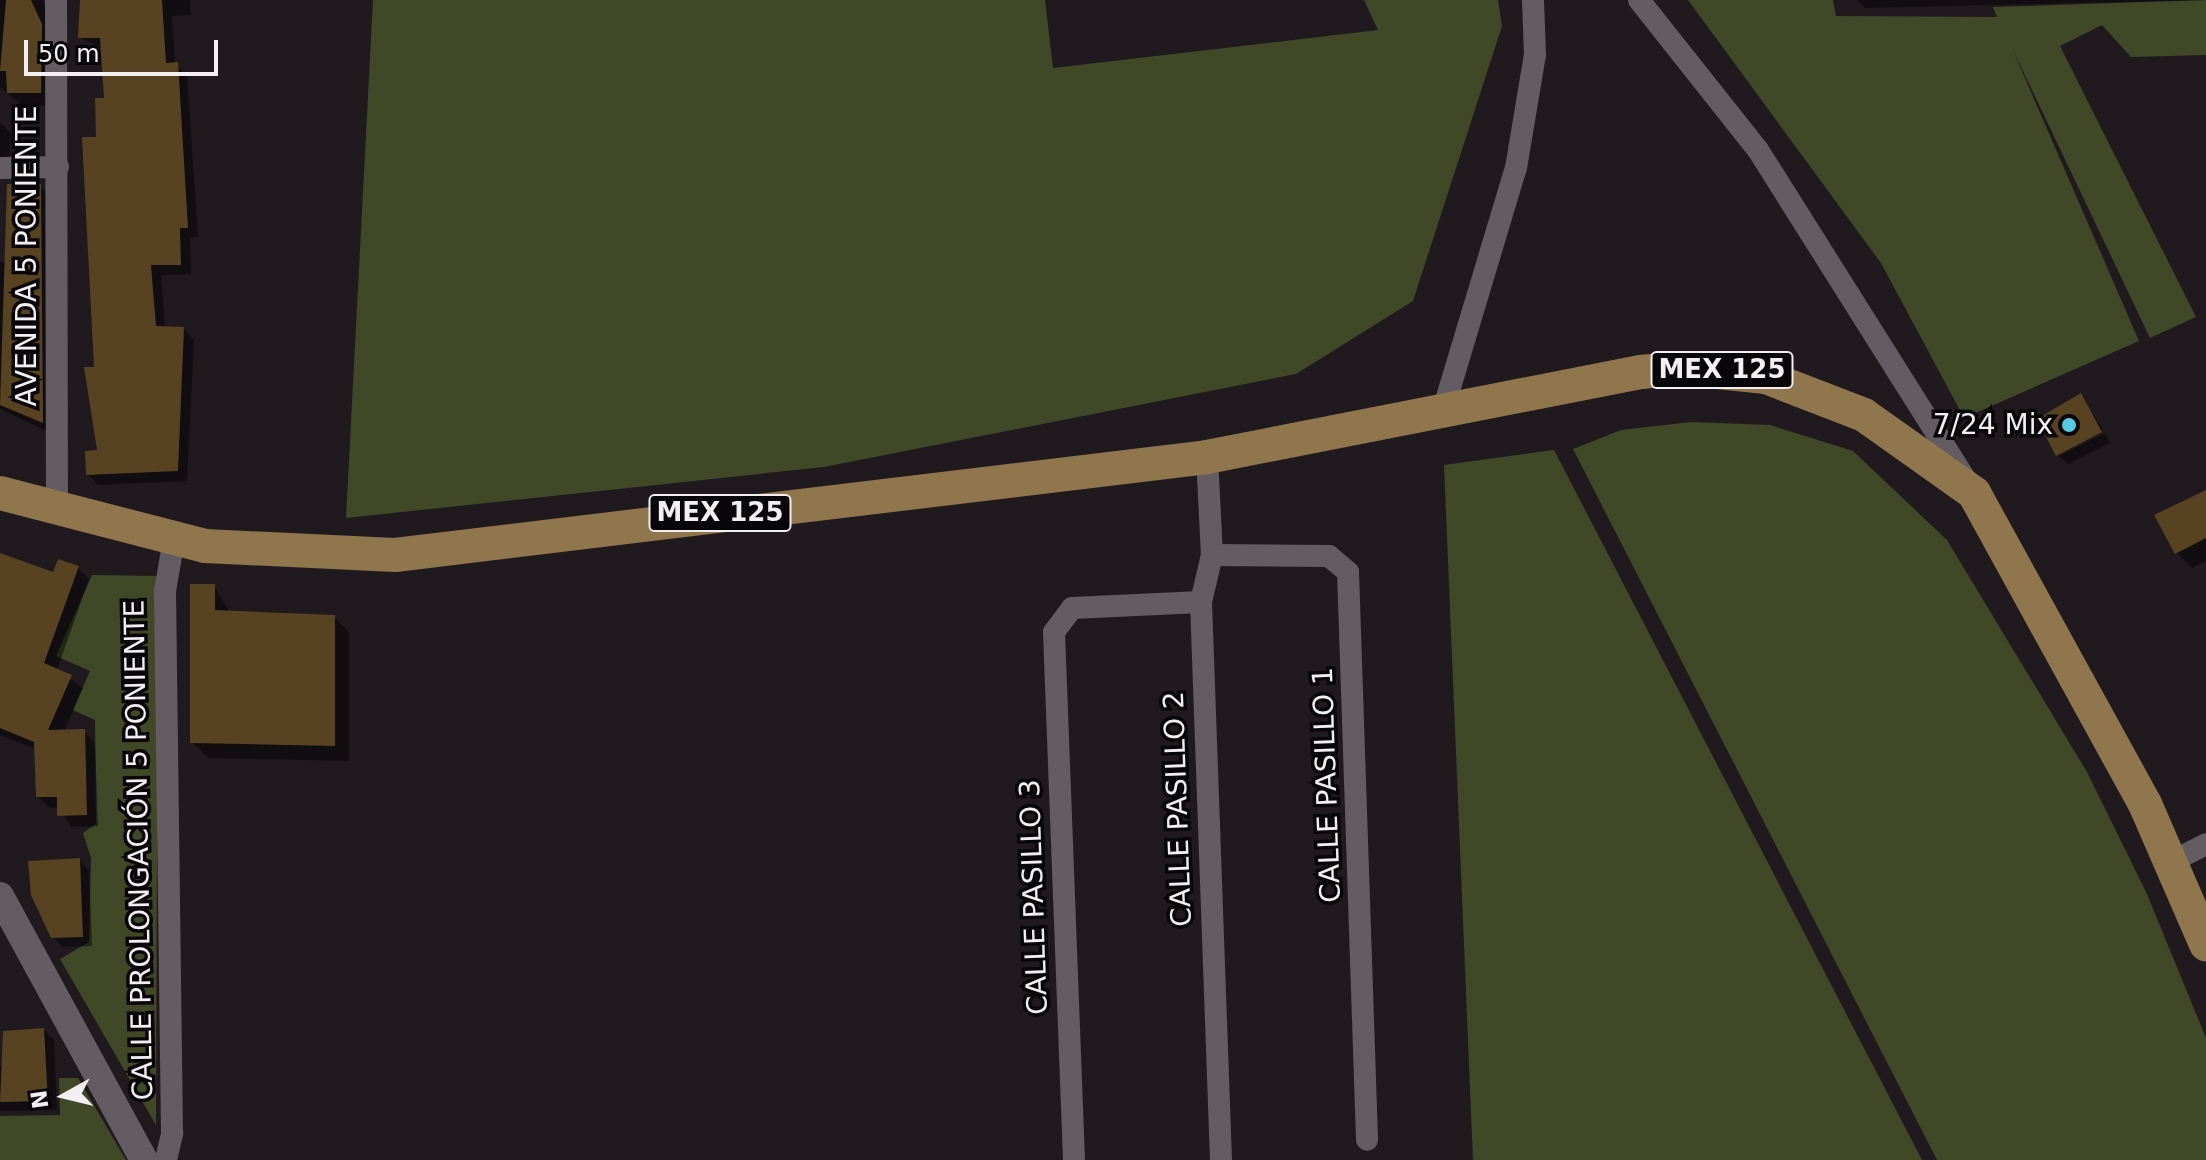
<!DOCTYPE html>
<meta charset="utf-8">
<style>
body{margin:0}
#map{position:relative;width:2206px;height:1160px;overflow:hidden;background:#201a1f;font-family:"DejaVu Sans",sans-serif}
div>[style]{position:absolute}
.green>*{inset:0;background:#404827}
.shadow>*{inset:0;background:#0007}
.building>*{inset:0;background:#574322}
.minor>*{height:22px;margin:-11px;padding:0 11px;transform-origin:11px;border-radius:11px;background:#635c62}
.tertiary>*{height:28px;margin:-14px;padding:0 14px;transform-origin:14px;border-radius:14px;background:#635c62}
.primary>*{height:34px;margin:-17px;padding:0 17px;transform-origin:17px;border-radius:17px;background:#90764c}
.dots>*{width:22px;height:22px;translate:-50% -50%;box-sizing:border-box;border:4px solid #080608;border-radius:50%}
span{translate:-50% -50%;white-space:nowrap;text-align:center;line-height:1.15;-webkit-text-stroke:7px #080608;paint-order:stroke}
.shield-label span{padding:2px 6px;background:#080608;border:2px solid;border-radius:6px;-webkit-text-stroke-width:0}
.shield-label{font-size:26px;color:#f2eef1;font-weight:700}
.street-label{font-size:28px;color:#f2eef1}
.poi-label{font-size:28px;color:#f2eef1}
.right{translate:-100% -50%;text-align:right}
.north{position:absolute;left:24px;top:1056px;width:80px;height:80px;-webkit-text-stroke:6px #080608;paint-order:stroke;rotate:262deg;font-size:22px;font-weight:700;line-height:32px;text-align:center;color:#f2eef1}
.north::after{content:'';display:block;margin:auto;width:28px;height:36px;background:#f2eef1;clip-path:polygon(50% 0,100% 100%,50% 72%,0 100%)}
.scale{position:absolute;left:24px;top:40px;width:194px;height:36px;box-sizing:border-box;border:4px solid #f2eef1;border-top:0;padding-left:10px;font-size:24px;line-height:28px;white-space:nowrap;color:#f2eef1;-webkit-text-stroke:6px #080608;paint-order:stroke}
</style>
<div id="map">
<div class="green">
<div style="clip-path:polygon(373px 0,1045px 0,1053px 68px,1378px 30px,1364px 0,1498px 0,1502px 26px,1413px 301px,1296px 374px,824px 467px,346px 518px)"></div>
<div style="clip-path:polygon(1688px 0,1833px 0,1836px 16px,1997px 17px,1993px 7px,2206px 0,2206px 55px,2131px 57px,2102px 25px,2060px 46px,2196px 317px,2150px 338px,2012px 48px,2139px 341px,1964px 418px,1881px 263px)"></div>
<div style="clip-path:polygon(1691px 422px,1770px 425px,1853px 451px,1947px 540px,2087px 772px,2147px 894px,2206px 1038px,2206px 1160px,1937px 1160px,1573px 449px,1621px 430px)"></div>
<div style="clip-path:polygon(1554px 450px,1922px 1160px,1473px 1160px,1444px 465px)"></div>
<div style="clip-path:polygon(92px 575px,158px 576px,156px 1125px,60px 959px,89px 942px,91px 858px,83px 833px,96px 824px,95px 720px,73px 710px,90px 671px,56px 656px)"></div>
<div style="clip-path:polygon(59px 1078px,78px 1078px,126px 1160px,0 1160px,0 1116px,60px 1115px)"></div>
</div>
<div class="shadow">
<div style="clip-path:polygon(0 0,43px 0,54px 39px,54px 106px,22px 105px,0 87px)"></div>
<div style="clip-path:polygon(80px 0,190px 0,191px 15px,172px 16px,175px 65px,187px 75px,198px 237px,190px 238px,191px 274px,161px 275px,165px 329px,184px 329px,194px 340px,187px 481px,98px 485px,88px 474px,99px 452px,98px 139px,106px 100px,103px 48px,80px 38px)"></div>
<div style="clip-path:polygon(1857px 0,2205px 0,1865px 8px)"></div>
<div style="clip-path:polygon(0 122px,11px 133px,9px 166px,0 165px)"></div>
<div style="clip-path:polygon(40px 186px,53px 199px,55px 435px,0 409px,0 262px,9px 262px)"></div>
<div style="clip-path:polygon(2081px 396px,2103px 429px,2058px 455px,2040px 419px)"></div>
<div style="clip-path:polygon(2105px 433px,2110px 443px,2068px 464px,2059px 456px)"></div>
<div style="clip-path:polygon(2206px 492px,2206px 561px,2192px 568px,2177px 553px)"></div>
<div style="clip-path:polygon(0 555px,55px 574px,78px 568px,89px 579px,57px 670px,83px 688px,64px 731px,84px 731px,95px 743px,98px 826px,71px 827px,59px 808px,50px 808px,38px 796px,36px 749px,0 735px)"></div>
<div style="clip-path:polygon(214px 586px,230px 612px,334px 617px,349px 632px,349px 761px,208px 758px,192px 742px)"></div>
<div style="clip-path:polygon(79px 860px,89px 870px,92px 946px,63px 947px,53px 937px)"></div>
<div style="clip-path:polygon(44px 1030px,54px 1040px,57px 1110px,0 1111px,0 1066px)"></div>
</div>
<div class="building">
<div style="clip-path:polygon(6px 0,31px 0,42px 24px,41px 93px,7px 93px,6px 71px,0 71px)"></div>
<div style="clip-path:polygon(80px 0,162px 0,166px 63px,178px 62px,188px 228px,180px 228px,181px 265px,151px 265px,156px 326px,184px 327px,178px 471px,86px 475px,85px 451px,97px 450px,84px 367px,94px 367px,82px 137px,96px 137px,95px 98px,104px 98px,100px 38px,78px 38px)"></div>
<div style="clip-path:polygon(7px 184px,41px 184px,43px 423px,0 405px)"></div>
<div style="clip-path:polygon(2081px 393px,2102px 432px,2056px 456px,2037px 419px)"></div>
<div style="clip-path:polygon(2206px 490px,2206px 538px,2175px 554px,2154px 515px)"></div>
<div style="clip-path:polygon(0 553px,53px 572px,58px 559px,79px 566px,44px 663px,72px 675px,48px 730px,85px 729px,87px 815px,57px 816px,57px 797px,36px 797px,34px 742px,0 728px)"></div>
<div style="clip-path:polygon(190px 584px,215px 584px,215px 610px,335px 615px,335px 746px,190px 743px)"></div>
<div style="clip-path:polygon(80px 858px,83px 937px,51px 938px,31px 895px,28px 861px)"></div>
<div style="clip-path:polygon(44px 1028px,48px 1101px,0 1102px,3px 1031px)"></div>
</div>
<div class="minor">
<div style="left:56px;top:0;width:512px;rotate:89.89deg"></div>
<div style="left:1639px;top:0;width:191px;rotate:51.6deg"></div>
<div style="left:1758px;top:150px;width:392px;rotate:57.8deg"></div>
<div style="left:0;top:168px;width:58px;rotate:-1deg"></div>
<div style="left:1442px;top:414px;width:257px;rotate:-73.3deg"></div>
<div style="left:1516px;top:168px;width:115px;rotate:-80.5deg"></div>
<div style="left:1535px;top:55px;width:55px;rotate:-92.1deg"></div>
<div style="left:1207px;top:457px;width:98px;rotate:87.1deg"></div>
<div style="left:1212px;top:555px;width:48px;rotate:103.2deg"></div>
<div style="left:1201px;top:602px;width:558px;rotate:87.95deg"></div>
<div style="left:1212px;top:555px;width:117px;rotate:0.5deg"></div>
<div style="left:1329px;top:556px;width:25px;rotate:40deg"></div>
<div style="left:1348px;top:572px;width:568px;rotate:88.08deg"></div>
<div style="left:2171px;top:862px;width:39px;rotate:-27deg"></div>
<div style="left:166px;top:1160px;width:28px;rotate:-77deg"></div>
<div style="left:172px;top:1133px;width:542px;rotate:-90.74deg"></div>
<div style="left:165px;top:591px;width:53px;rotate:-80.2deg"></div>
<div style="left:1074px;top:1160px;width:528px;rotate:-92.17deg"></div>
<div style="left:1054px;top:632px;width:30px;rotate:-53deg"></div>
<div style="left:1072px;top:608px;width:129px;rotate:-2.7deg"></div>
</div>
<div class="tertiary">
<div style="left:0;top:896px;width:301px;rotate:61.4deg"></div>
</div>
<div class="primary">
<div style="left:0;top:493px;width:212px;rotate:14.5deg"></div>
<div style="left:205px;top:546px;width:190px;rotate:2.7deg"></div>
<div style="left:395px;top:555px;width:818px;rotate:-6.88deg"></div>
<div style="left:1207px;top:457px;width:443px;rotate:-11.1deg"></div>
<div style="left:1642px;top:372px;width:38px;rotate:-6deg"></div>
<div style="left:1680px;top:368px;width:86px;rotate:6deg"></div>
<div style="left:1766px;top:377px;width:105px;rotate:21.2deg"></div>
<div style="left:1864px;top:415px;width:135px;rotate:35.3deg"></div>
<div style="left:1974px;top:493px;width:355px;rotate:61.2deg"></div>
<div style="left:2145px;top:804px;width:153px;rotate:66.5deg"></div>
</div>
<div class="dots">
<div style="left:2069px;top:425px;background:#55cae0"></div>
</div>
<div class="shield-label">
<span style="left:1722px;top:370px">MEX 125</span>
<span style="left:720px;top:513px">MEX 125</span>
</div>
<div class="street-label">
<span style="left:27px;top:256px;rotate:-90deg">AVENIDA 5 PONIENTE</span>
<span style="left:1327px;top:785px;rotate:-92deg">CALLE PASILLO 1</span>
<span style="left:1178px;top:809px;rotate:-92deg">CALLE PASILLO 2</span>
<span style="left:139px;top:850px;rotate:-91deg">CALLE PROLONGACIÓN 5 PONIENTE</span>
<span style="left:1034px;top:897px;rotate:-92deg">CALLE PASILLO 3</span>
</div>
<div class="poi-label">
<span class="right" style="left:2053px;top:425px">7/24 Mix</span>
</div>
<div class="north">N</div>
<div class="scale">50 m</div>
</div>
